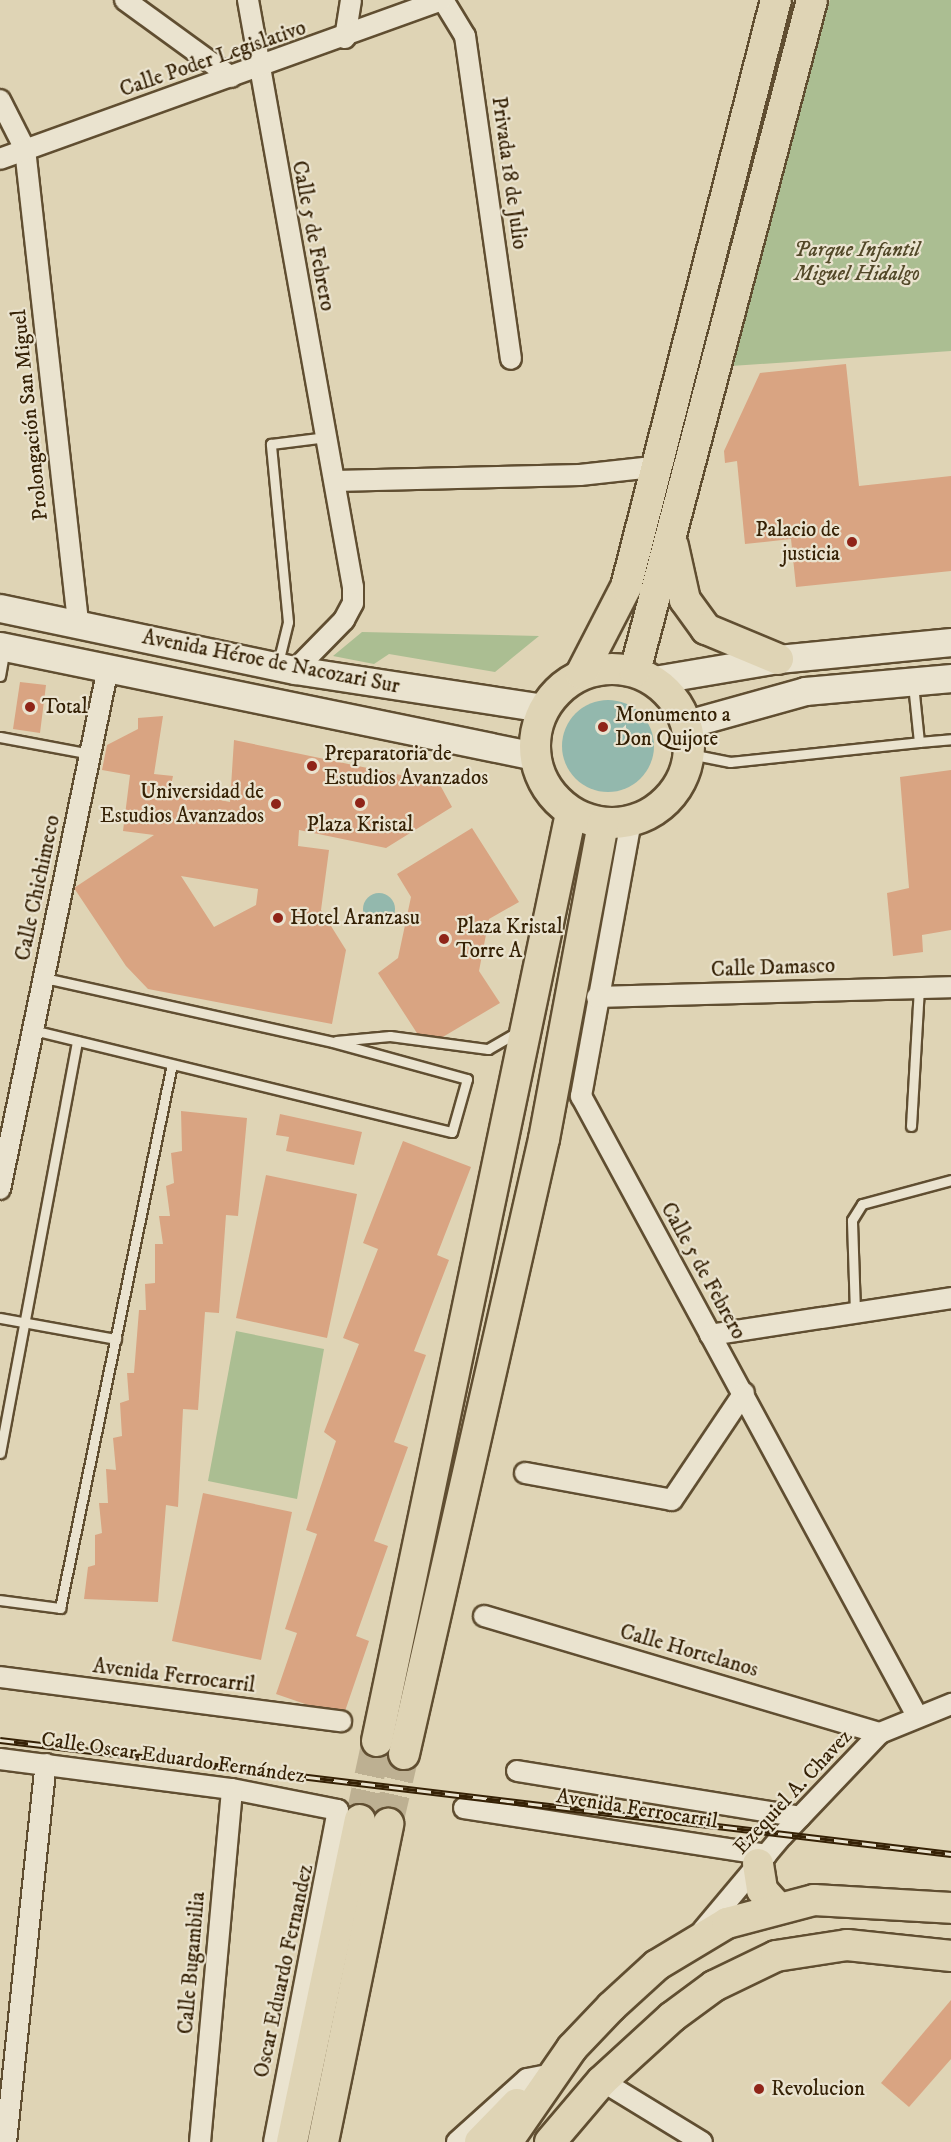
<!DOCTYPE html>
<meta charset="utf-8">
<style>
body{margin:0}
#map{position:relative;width:951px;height:2142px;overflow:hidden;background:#dfd4b5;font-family:"IM FELL DW Pica",serif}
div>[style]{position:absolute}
.green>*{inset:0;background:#abbe92}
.water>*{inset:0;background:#93b8ad}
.round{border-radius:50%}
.building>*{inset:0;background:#d9a482}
.primary-tunnel>*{height:30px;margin-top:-15px;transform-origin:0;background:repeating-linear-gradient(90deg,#bdb092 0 30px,transparent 0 45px)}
.roads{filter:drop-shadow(2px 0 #604e31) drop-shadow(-2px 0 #604e31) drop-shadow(0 2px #604e31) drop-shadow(0 -2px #604e31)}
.service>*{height:9px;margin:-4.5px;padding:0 4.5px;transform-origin:4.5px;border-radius:4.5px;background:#eae3cf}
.minor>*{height:20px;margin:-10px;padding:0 10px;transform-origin:10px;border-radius:10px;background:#eae3cf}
.secondary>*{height:27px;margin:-13.5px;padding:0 13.5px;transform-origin:13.5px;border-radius:13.5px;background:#eae3cf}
.primary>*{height:30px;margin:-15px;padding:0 15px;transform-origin:15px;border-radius:15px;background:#dfd4b5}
.primary>.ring{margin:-15px;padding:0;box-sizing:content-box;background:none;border:30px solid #dfd4b5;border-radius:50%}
.rail>*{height:7px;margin-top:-3.5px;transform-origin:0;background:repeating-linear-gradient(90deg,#eae3cf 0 14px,#352105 0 28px);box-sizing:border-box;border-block:2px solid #352105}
.dots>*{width:16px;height:16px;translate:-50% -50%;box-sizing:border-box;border:3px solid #eae3cf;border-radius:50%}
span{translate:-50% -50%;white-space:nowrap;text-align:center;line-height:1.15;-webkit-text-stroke:4.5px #eae3cf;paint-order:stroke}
.street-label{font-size:21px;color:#352105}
.park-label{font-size:21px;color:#524828;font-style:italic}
.poi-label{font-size:21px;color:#352105}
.right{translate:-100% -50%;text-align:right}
.left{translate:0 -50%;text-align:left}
</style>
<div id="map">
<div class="green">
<div style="clip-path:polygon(830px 0,951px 0,951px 351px,731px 366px)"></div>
<div style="clip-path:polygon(362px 632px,539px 636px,495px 672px,389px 654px,374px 664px,333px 656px)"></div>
<div style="clip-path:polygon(236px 1331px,324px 1349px,297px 1499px,208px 1481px)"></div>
</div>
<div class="water">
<div class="round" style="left:562px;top:700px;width:92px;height:92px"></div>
<div class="round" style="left:363px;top:893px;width:32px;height:32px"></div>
</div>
<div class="building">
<div style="clip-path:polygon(846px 364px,859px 486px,951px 476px,951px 571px,796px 587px,791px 539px,745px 544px,737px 461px,725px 463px,724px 451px,760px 373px)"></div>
<div style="clip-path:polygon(20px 682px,46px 685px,40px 733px,13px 729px)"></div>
<div style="clip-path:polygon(evenodd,163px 716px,154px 774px,173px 776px,170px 790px,230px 802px,234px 740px,439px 783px,452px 807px,386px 848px,299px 830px,298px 846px,329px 850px,321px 910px,346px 950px,332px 1024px,148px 989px,126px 966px,74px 888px,154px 835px,123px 831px,130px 775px,102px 770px,107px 745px,138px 729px,138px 718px,163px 716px,181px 876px,258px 889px,256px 905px,214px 927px,181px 876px)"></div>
<div style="clip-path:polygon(951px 770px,951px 930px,922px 935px,923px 952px,893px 956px,887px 893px,909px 888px,900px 777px)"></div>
<div style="clip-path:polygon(472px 828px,519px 902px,489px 919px,479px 971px,500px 1003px,426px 1047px,378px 973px,398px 958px,411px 897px,397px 874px)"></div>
<div style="clip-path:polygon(181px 1111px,247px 1118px,238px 1216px,226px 1215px,219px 1313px,205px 1312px,198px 1410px,183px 1409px,178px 1507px,166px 1505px,158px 1602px,84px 1599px,88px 1567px,95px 1565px,95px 1535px,102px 1533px,99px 1503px,108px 1503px,106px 1469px,116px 1470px,113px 1438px,122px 1436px,120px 1403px,129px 1400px,127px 1373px,134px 1373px,139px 1310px,146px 1310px,145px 1284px,155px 1283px,155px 1244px,163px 1244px,159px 1216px,170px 1216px,166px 1186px,174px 1183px,171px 1153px,182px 1151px)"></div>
<div style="clip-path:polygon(280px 1114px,362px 1132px,354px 1165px,286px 1151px,289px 1137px,276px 1135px)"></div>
<div style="clip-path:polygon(403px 1141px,471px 1167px,437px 1255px,449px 1260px,414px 1351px,426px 1355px,394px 1442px,408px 1447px,374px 1541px,388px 1546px,356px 1636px,369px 1641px,343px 1717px,276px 1694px,297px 1633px,285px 1629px,317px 1534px,306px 1530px,336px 1441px,324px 1432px,359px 1344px,343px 1338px,378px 1249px,363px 1243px)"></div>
<div style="clip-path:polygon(266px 1175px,357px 1194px,327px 1338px,236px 1318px)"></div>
<div style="clip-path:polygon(203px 1493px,292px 1512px,261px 1660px,172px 1641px)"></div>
<div style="clip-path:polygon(951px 2000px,951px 2059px,909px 2107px,881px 2083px)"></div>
</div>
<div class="primary-tunnel">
<div style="left:360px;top:1820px;width:81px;rotate:-77.9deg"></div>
<div style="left:388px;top:1824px;width:72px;rotate:-77.1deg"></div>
</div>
<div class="roads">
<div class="service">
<div style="left:278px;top:663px;width:42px;rotate:-76.3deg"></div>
<div style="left:288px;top:622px;width:179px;rotate:-95.5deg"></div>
<div style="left:271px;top:444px;width:56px;rotate:-7.1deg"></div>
<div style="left:0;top:676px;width:27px;rotate:-80deg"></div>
<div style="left:913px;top:684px;width:58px;rotate:84.1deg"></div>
<div style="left:919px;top:742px;width:32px;rotate:-5deg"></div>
<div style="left:0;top:737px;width:93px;rotate:10.6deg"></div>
<div style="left:690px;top:754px;width:41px;rotate:11.3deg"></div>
<div style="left:730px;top:762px;width:190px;rotate:-6deg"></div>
<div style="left:33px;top:1030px;width:431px;rotate:13.7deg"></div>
<div style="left:452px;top:1132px;width:55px;rotate:-74.2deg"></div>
<div style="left:467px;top:1079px;width:139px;rotate:-164.6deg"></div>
<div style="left:333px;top:1042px;width:296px;rotate:-167.5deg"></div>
<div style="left:336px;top:1041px;width:54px;rotate:-5.3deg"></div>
<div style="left:390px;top:1036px;width:99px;rotate:7.6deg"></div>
<div style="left:488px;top:1049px;width:34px;rotate:-30deg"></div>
<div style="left:911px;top:1126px;width:138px;rotate:-86.7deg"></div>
<div style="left:855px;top:1312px;width:92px;rotate:-91.9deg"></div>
<div style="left:852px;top:1220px;width:19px;rotate:-58deg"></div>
<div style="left:862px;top:1204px;width:92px;rotate:-15.1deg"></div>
<div style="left:0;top:1318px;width:118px;rotate:10.3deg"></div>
<div style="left:0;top:1453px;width:419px;rotate:-79.4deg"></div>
<div style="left:0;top:1600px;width:61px;rotate:7.6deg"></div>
<div style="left:60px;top:1608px;width:555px;rotate:-78.37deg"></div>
</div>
<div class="minor">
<div style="left:125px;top:0;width:131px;rotate:36deg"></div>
<div style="left:248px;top:0;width:596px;rotate:79.86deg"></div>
<div style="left:353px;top:587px;width:16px;rotate:90deg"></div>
<div style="left:353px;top:603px;width:19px;rotate:118deg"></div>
<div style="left:344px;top:620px;width:70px;rotate:134.4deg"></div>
<div style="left:443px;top:0;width:42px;rotate:58.6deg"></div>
<div style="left:465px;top:36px;width:326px;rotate:81.9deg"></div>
<div style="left:345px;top:38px;width:38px;rotate:-81deg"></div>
<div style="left:0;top:100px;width:55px;rotate:63deg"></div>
<div style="left:25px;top:149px;width:478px;rotate:83.6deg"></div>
<div style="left:0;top:159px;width:469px;rotate:-19.8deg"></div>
<div style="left:335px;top:481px;width:245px;rotate:-1.4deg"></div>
<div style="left:580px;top:475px;width:73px;rotate:-6.3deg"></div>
<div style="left:631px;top:821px;width:280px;rotate:100.3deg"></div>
<div style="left:581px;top:1096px;width:703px;rotate:61.54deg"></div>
<div style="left:597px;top:997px;width:354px;rotate:-1.6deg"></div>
<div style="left:0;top:1189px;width:532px;rotate:-78.29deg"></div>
<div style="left:710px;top:1335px;width:244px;rotate:-8.7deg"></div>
<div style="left:525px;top:1473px;width:149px;rotate:10.4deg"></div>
<div style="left:672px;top:1500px;width:129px;rotate:-56.1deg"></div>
<div style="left:484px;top:1616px;width:413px;rotate:16.5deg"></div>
<div style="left:0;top:1677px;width:344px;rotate:7.4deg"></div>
<div style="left:0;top:1759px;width:234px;rotate:7.4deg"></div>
<div style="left:232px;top:1789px;width:108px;rotate:11.2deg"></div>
<div style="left:338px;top:1810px;width:338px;rotate:100.9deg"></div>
<div style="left:517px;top:1771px;width:287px;rotate:9.2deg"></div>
<div style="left:464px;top:1808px;width:306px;rotate:8.8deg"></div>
<div style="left:703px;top:1930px;width:123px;rotate:-50deg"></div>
<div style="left:782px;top:1836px;width:142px;rotate:-46.4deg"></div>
<div style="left:880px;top:1733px;width:77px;rotate:-22.2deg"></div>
<div style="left:602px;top:2081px;width:117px;rotate:31.4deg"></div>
<div style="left:6px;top:2142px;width:380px;rotate:-84deg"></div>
<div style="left:200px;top:2142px;width:354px;rotate:-84.8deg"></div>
<div style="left:457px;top:2142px;width:94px;rotate:-42deg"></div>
<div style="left:527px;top:2079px;width:26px;rotate:-11deg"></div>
</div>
<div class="secondary">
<div style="left:0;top:608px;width:301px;rotate:11.9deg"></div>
<div style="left:295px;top:670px;width:252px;rotate:8.7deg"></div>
<div style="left:0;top:646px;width:546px;rotate:11.62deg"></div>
<div style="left:654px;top:680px;width:126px;rotate:-9.6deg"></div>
<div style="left:778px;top:659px;width:174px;rotate:-5.6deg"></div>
<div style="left:687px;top:724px;width:123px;rotate:-15.6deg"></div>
<div style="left:805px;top:691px;width:147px;rotate:-5.1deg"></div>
</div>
<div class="primary">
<div style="left:673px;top:546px;width:55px;rotate:77.5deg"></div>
<div style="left:685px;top:600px;width:36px;rotate:54deg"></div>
<div style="left:706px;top:629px;width:78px;rotate:22.6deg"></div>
<div class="ring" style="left:535px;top:669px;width:124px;height:124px"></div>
<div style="left:635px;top:671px;width:694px;rotate:-75.22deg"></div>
<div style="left:581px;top:674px;width:98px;rotate:-62.7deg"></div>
<div style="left:626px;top:587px;width:606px;rotate:-75.67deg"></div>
<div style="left:377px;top:1741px;width:948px;rotate:-78.19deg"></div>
<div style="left:404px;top:1754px;width:631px;rotate:-77.18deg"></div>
<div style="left:544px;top:1139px;width:321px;rotate:-79.4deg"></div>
<div style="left:758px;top:1864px;width:26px;rotate:81deg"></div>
<div style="left:762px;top:1890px;width:24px;rotate:48deg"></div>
<div style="left:292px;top:2142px;width:329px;rotate:-78.1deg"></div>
<div style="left:323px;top:2142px;width:325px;rotate:-78.4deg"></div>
<div style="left:480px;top:2142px;width:53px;rotate:-45.8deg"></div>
<div style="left:507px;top:2142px;width:114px;rotate:-55.3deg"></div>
<div style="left:572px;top:2048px;width:57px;rotate:-46.4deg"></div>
<div style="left:611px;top:2007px;width:62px;rotate:-42.4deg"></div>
<div style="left:657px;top:1965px;width:82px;rotate:-31deg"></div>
<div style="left:727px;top:1923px;width:90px;rotate:-14.8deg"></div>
<div style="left:814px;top:1900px;width:137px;rotate:3.3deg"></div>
<div style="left:550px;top:2142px;width:80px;rotate:-49.6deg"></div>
<div style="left:602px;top:2081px;width:95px;rotate:-42.4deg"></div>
<div style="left:672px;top:2017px;width:52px;rotate:-36.4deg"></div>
<div style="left:714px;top:1986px;width:69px;rotate:-25.8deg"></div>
<div style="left:776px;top:1956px;width:72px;rotate:-8.8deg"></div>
<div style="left:847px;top:1945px;width:105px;rotate:6deg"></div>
</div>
</div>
<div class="rail">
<div style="left:0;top:1740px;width:958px;rotate:6.84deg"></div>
</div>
<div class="dots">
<div style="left:852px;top:542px;background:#8f2418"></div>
<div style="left:30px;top:707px;background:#8f2418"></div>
<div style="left:603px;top:727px;background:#8f2418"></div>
<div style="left:312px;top:766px;background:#8f2418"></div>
<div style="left:360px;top:803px;background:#8f2418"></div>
<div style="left:276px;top:804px;background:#8f2418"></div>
<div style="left:278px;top:918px;background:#8f2418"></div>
<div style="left:444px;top:939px;background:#8f2418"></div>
<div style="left:759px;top:2089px;background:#8f2418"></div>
</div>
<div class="street-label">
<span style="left:213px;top:59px;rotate:-19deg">Calle Poder Legislativo</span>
<span style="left:509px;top:173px;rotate:82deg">Privada 18 de Julio</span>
<span style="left:313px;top:236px;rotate:79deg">Calle 5 de Febrero</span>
<span style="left:30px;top:415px;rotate:-96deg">Prolongación San Miguel</span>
<span style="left:271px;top:662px;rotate:11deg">Avenida Héroe de Nacozari Sur</span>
<span style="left:38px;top:888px;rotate:-78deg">Calle Chichimeco</span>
<span style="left:773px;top:968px;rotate:-2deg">Calle Damasco</span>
<span style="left:703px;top:1271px;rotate:61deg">Calle 5 de Febrero</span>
<span style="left:689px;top:1651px;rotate:16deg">Calle Hortelanos</span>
<span style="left:174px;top:1676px;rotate:7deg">Avenida Ferrocarril</span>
<span style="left:173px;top:1758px;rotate:8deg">Calle Oscar Eduardo Fernández</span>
<span style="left:793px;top:1792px;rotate:-47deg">Ezequiel A. Chavez</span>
<span style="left:637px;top:1809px;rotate:9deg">Avenida Ferrocarril</span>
<span style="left:192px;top:1963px;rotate:-85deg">Calle Bugambilia</span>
<span style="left:284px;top:1971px;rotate:-78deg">Oscar Eduardo Fernandez</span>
</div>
<div class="park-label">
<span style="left:857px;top:262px">Parque Infantil<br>Miguel Hidalgo</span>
</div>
<div class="poi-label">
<span class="right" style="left:840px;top:542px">Palacio de<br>justicia</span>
<span class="left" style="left:42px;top:707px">Total</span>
<span class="left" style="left:615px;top:727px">Monumento a<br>Don Quijote</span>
<span class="left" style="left:324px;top:766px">Preparatoria de<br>Estudios Avanzados</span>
<span class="right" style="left:264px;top:804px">Universidad de<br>Estudios Avanzados</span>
<span style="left:360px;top:825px">Plaza Kristal</span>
<span class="left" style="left:290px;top:918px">Hotel Aranzasu</span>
<span class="left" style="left:456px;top:939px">Plaza Kristal<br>Torre A</span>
<span class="left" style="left:771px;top:2089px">Revolucion</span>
</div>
</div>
